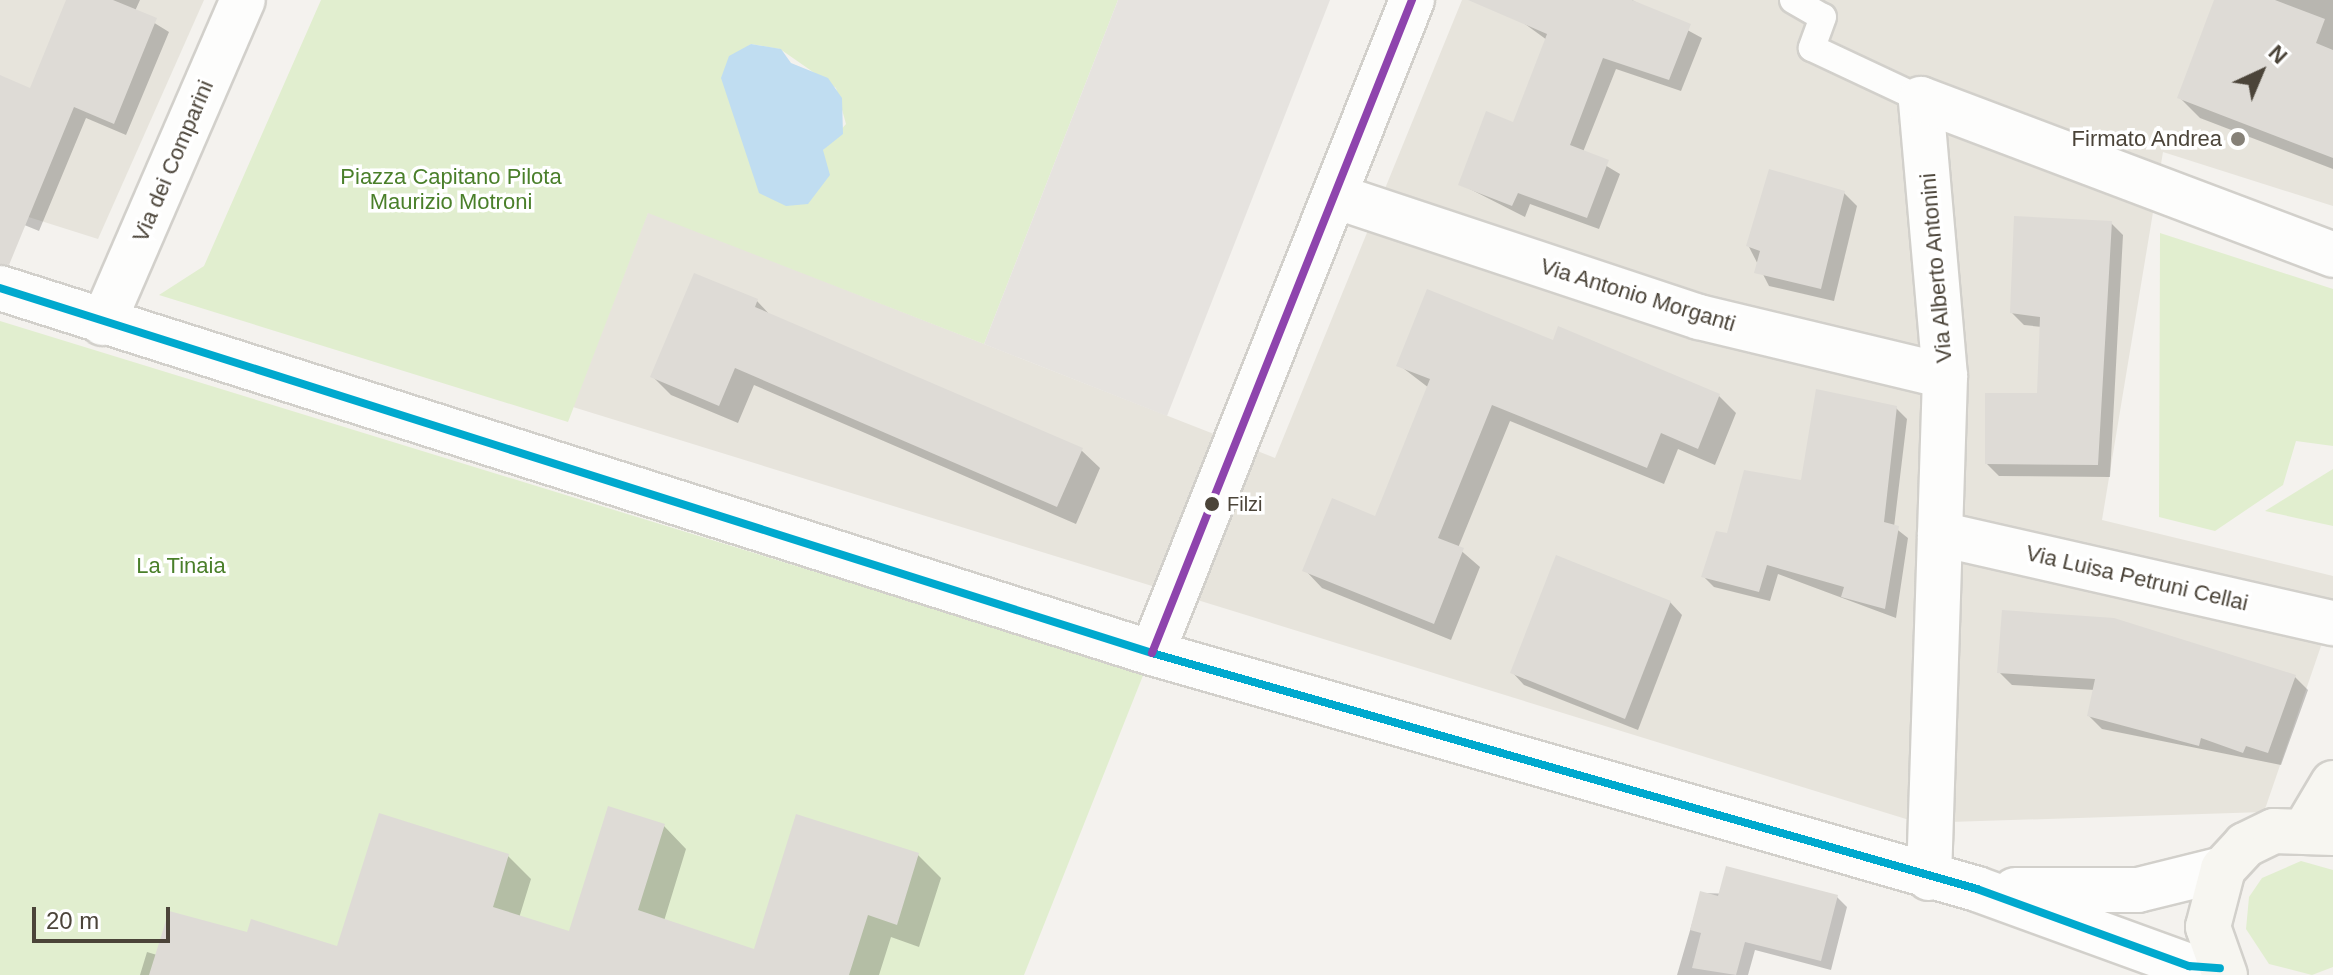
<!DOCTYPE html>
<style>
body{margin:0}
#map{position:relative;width:2333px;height:975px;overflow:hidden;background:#f4f2ee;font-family:Helvetica,sans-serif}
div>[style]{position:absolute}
.residential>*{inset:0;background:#e7e4dc}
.green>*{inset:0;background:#e1eecf}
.parking>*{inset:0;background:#e6e3df}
.water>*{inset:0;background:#c0ddf1}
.shadow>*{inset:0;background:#0003}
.building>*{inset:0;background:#dedbd6}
.roads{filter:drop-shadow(2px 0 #d2d0cb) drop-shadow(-2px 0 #d2d0cb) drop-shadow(0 2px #d2d0cb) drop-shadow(0 -2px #d2d0cb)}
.lane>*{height:26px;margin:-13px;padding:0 13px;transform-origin:13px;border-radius:13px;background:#fdfdfc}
.street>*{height:44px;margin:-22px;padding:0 22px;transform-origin:22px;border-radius:22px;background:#fdfdfc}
.secondary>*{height:44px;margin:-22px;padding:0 22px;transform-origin:22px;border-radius:22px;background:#f7f6f1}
.bus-1>*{height:8px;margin:-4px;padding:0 4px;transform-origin:4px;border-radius:4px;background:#00a9ce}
.bus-2>*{height:8px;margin:-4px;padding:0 4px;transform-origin:4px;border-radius:4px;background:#8e44ad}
.dots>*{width:22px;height:22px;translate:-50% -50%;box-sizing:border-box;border:4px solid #fff;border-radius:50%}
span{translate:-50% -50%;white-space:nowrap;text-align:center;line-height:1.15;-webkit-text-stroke:7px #fff;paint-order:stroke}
.bus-label{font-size:20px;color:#4b4439}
.left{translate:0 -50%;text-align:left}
.poi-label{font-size:22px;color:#4b4439}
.right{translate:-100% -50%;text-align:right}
.street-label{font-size:22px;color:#4b4439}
.park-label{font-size:22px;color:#4a7f2a}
.north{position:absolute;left:2221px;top:32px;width:80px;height:80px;-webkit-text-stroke:6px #fff;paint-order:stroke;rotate:44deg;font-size:22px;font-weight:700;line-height:32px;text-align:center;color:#4b4439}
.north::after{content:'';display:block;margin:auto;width:28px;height:36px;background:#4b4439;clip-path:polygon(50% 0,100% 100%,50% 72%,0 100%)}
.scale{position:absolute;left:32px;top:907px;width:138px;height:36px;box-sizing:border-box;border:4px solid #4b4439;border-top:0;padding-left:10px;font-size:24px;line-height:28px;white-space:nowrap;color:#4b4439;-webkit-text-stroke:6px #fff;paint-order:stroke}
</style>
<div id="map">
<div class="residential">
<div style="clip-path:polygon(0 0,204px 0,98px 239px,0 208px)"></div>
<div style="clip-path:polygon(1462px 0,2333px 0,2333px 206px,2163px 152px,2102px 520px,2333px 576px,2333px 611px,2264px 812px,1919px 823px,573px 407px,648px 212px,1275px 458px)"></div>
</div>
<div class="green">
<div style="clip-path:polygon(evenodd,321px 0,1118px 0,984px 344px,648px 213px,568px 422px,159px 295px,204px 266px,321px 0,751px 44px,780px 49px,836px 88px,846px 124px,823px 150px,738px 53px,751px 44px)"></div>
<div style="clip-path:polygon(2160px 233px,2333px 289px,2333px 446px,2296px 441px,2283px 485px,2215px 531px,2159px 517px)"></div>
<div style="clip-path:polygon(0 321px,1144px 673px,1024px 975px,0 975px)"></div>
<div style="clip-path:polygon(2333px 469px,2333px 526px,2265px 511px)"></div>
<div style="clip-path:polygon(2301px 861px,2333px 870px,2333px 967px,2312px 975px,2269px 964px,2246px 929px,2249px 897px,2262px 878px)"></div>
</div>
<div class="parking">
<div style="clip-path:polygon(1118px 0,1330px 0,1167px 416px,984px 344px)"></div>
</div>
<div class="water">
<div style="clip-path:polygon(751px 44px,781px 49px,791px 63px,828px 78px,842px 98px,843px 134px,823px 150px,830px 175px,808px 204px,786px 206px,759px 193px,721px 78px,729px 56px)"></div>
</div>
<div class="shadow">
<div style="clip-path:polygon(68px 0,140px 0,135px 11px,169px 32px,126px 135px,86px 118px,39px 231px,0 215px,0 77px,31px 90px)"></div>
<div style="clip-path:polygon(1535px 0,1632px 0,1702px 38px,1681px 91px,1616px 69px,1583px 152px,1620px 174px,1599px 229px,1530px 204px,1525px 217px,1460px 184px,1514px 125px,1547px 40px,1525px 24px)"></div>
<div style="clip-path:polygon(2217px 0,2333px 0,2333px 169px,2200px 118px,2179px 97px)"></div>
<div style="clip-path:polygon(1844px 193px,1857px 206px,1834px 301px,1769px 286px,1748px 245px)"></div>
<div style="clip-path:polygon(2111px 223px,2123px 235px,2110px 477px,1999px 476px,1987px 464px,2039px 395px,2042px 327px,2024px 325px,2012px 313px)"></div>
<div style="clip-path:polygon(757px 301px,771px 316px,1081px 450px,1100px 468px,1076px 524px,754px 385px,738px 423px,671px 395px,652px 376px)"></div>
<div style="clip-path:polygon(1554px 342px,1719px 396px,1736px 413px,1715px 465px,1678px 449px,1664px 484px,1510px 421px,1458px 548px,1480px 567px,1451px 640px,1322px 588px,1305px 570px,1376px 518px,1429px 388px,1399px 365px)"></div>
<div style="clip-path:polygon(1896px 408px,1907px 419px,1894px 527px,1908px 538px,1896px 618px,1778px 574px,1770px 601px,1714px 587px,1704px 577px,1729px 535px)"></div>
<div style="clip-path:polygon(1670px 602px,1682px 615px,1638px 730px,1524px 685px,1512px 672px)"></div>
<div style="clip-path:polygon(2114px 620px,2295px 677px,2308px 690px,2281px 765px,2102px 729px,2089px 716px,2095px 690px,2012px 685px,1999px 672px)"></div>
<div style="clip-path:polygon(381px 815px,508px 856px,531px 879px,519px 918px,570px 934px,664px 826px,686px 849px,664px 921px,755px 952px,918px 855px,941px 878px,919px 947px,891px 937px,879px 975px,358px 975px)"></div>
<div style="clip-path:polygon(1701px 893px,1837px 897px,1847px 907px,1831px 970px,1755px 950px,1748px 975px,1677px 975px)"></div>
<div style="clip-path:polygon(147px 952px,157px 955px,311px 975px,140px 975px)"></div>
</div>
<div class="building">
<div style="clip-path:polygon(66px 0,113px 0,157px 18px,114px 124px,74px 107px,9px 265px,0 264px,0 75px,30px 88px)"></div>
<div style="clip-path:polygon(1468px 0,1632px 0,1691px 24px,1669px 80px,1603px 58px,1570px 145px,1609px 160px,1587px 218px,1518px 193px,1512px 206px,1458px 185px,1486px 111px,1513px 122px,1547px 34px)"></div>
<div style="clip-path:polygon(2214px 0,2275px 0,2325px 19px,2316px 43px,2333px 50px,2333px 158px,2177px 98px)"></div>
<div style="clip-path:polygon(1769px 169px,1845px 191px,1821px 289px,1754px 273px,1760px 251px,1746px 246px)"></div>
<div style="clip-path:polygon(2014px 216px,2112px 221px,2098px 465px,1985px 464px,1985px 393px,2037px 393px,2040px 317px,2010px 313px)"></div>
<div style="clip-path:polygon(694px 273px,758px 299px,755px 307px,1083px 448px,1057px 507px,735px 368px,719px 406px,650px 377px)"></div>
<div style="clip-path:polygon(1427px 289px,1553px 340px,1558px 326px,1720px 394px,1698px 449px,1661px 433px,1647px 468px,1492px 405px,1438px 538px,1464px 548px,1434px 624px,1302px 571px,1332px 498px,1375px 516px,1430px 379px,1396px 366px)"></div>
<div style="clip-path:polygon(1816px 389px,1897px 406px,1884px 522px,1899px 526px,1885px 609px,1841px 597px,1844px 587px,1767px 565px,1759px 592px,1701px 577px,1716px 531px,1727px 533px,1744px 470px,1801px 480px)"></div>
<div style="clip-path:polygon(1556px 555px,1671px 601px,1625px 719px,1510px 673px)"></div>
<div style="clip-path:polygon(2002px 610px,2114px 618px,2296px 675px,2268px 753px,2246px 746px,2243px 753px,2201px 738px,2199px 746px,2087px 716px,2095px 679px,1997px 673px)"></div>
<div style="clip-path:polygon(608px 806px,665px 824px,638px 910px,754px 949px,796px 814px,919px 853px,897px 925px,868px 915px,849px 975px,149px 975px,169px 911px,247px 932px,251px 919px,337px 946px,379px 813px,509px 854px,493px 907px,569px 931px)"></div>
<div style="clip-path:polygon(1726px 866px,1838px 895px,1821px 961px,1745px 942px,1736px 975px,1692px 968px,1701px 933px,1690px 930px,1700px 891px,1718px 896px)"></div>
</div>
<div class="roads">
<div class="lane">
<div style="left:1793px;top:0;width:34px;rotate:30deg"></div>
<div style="left:1823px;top:17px;width:33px;rotate:110deg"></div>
<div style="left:1812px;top:48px;width:120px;rotate:25.1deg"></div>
</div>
<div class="street">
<div style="left:1335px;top:196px;width:384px;rotate:18.4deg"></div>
<div style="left:1699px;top:317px;width:253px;rotate:13.5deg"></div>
<div style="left:0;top:288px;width:1208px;rotate:17.58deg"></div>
<div style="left:1152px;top:653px;width:858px;rotate:15.96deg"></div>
<div style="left:1977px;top:889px;width:226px;rotate:20deg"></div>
<div style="left:2189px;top:966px;width:31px;rotate:4deg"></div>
<div style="left:103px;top:323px;width:352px;rotate:-66.6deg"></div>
<div style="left:1940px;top:534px;width:403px;rotate:12.8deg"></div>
<div style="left:1152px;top:653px;width:703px;rotate:-68.29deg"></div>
<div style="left:1929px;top:878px;width:502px;rotate:-88.17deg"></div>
<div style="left:1945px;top:376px;width:278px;rotate:-95deg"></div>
<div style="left:1921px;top:99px;width:441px;rotate:20.7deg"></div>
<div style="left:2015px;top:890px;width:123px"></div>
<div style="left:2138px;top:890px;width:88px;rotate:-13.9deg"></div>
</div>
<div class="secondary">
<div style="left:2307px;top:827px;width:51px;rotate:-59.4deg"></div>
<div style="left:2225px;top:975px;width:51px;rotate:-109.5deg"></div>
<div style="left:2208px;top:927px;width:60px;rotate:-75.5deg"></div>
<div style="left:2223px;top:869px;width:33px;rotate:-47deg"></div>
<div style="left:2245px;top:845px;width:32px;rotate:-26deg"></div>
<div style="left:2274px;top:831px;width:59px;rotate:1.9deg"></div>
</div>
</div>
<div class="bus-1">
<div style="left:0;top:288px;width:1208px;rotate:17.58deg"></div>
<div style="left:1152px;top:653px;width:858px;rotate:15.96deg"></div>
<div style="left:1977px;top:889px;width:226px;rotate:20deg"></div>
<div style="left:2189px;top:966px;width:31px;rotate:4deg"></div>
</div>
<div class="bus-2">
<div style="left:1152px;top:653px;width:703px;rotate:-68.29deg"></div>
</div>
<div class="dots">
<div style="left:2238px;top:139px;background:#868178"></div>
<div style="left:1212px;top:504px;background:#4b4439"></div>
</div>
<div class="bus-label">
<span class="left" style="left:1227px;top:504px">Filzi</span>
</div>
<div class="poi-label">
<span class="right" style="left:2222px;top:139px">Firmato Andrea</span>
</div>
<div class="street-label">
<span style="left:173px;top:161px;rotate:-67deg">Via dei Comparini</span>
<span style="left:1936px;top:268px;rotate:-95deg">Via Alberto Antonini</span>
<span style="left:1638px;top:295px;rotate:17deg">Via Antonio Morganti</span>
<span style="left:2137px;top:578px;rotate:13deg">Via Luisa Petruni Cellai</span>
</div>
<div class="park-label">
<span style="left:451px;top:189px">Piazza Capitano Pilota<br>Maurizio Motroni</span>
<span style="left:181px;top:566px">La Tinaia</span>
</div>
<div class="north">N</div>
<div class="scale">20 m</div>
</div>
